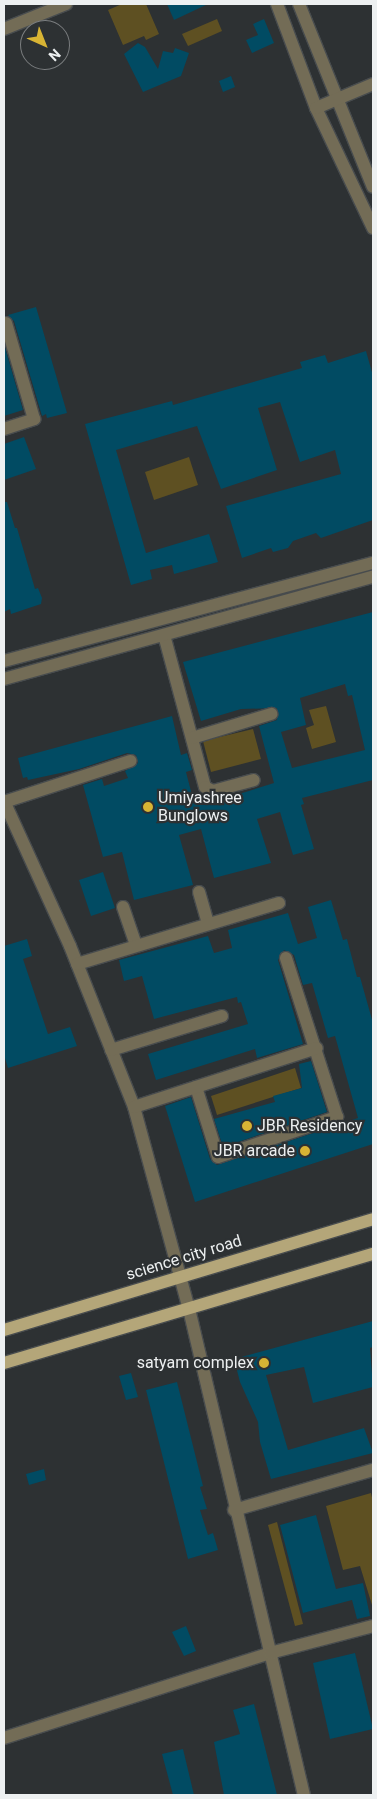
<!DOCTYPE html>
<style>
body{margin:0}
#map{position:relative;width:377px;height:1799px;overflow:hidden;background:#2d3133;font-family:Roboto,sans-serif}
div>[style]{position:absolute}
.green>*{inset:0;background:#5e5022}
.building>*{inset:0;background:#014b63}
.roads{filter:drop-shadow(1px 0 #484c4e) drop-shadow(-1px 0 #484c4e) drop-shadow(0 1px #484c4e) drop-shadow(0 -1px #484c4e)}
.minor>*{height:12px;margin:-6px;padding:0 6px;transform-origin:6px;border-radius:6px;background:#736c56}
.major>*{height:12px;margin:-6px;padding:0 6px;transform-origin:6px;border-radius:6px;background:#b4a679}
.dots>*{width:14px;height:14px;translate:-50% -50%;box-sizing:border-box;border:2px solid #2d3133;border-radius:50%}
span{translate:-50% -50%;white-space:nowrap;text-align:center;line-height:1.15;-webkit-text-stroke:4.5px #2d3133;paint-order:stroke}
.poi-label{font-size:16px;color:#edf0f1}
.left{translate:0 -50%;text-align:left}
.right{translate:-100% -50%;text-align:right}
.street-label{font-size:16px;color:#edf0f1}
.frame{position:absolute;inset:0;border:5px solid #edf0f1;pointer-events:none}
.north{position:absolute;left:20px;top:20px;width:50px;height:50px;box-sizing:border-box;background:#2d3133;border:1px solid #7a7d7f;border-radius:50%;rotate:136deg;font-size:14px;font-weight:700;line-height:20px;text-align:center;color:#edf0f1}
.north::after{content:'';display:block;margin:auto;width:18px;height:22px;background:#d8b434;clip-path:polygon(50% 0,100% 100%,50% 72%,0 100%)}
</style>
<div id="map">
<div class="green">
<div style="clip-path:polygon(122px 4px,146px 4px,159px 34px,146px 40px,144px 36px,123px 45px,108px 10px)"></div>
<div style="clip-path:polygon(217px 19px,222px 31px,188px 46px,182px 34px)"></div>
<div style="clip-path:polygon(189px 457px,198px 485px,154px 500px,145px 472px)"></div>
<div style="clip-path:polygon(326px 706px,336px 742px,312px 749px,306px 728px,314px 725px,309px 710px)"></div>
<div style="clip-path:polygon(253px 729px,261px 759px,211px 772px,203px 741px)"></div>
<div style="clip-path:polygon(295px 1068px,301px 1088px,217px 1115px,211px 1096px)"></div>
<div style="clip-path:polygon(371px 1493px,373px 1502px,372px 1605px,360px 1566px,343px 1570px,326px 1506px)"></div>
<div style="clip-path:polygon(277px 1522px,303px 1624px,295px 1626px,268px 1525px)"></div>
</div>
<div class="building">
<div style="clip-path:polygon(167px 4px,208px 4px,174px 20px)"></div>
<div style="clip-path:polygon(264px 19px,274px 43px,252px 53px,246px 40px,258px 35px,253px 24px)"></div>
<div style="clip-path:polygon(138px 43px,145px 47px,158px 69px,163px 51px,173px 53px,175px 48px,189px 53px,181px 76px,143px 92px,124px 54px)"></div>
<div style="clip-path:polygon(231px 76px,235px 87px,223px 92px,219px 81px)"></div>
<div style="clip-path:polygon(36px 307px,67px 413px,47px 418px,46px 414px,42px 416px,14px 321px,8px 315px)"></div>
<div style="clip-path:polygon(4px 344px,23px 410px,4px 416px)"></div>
<div style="clip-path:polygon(366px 351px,373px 376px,373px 520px,321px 538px,316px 533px,293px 541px,288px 548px,273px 552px,271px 548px,242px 558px,226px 506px,341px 474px,335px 450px,300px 462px,280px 402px,258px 408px,277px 470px,221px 489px,197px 426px,116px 450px,146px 553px,209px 534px,218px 562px,174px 574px,172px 565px,150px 570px,152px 579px,131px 585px,85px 424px,172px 401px,173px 405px,225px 390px,302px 368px,300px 362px,325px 355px,328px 363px)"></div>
<div style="clip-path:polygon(24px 437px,36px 469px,4px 480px,4px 444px)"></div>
<div style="clip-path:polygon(4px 502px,7px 502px,15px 528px,17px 528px,35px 589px,38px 588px,42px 598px,41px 604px,11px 614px,10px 609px,4px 612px)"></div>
<div style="clip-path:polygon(evenodd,373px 612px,373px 780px,302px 798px,304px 804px,301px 805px,314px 849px,293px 855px,280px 812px,257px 819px,271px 863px,214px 878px,201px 829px,179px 835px,193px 885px,134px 900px,122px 852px,103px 857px,83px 785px,102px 779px,104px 786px,128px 778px,125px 771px,138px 763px,136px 755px,127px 753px,79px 769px,28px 780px,27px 777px,23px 778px,18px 758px,172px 716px,181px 755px,187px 753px,192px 770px,186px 772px,193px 799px,202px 797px,204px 805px,274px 783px,259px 726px,277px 720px,277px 708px,241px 709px,201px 721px,183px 662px,373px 612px,345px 684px,348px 696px,352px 695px,365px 750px,292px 768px,281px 732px,306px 725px,300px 698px,345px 684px)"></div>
<div style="clip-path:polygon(103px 872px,115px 908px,91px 916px,79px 880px)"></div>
<div style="clip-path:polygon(331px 900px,343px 940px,347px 939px,357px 977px,360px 977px,373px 1023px,373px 1144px,195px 1202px,165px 1106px,191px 1097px,210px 1159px,217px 1165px,358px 1118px,335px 1036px,328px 1038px,312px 983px,303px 985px,294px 955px,284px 950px,278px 960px,303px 1044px,257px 1058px,255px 1049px,156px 1080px,148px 1054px,248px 1024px,241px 1002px,238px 1003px,237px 997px,154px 1019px,142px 976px,124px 981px,119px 960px,208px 936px,214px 953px,232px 948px,228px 930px,288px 913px,298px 944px,317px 938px,308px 907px)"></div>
<div style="clip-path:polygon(27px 939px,32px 956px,23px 959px,48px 1034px,70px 1027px,77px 1046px,8px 1068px,4px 1055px,4px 946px)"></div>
<div style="clip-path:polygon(311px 1061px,327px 1112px,223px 1147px,214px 1119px,275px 1102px,273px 1096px,302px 1088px,299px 1064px)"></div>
<div style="clip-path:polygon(373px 1321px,373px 1347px,370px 1348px,373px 1387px,313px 1403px,304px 1367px,266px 1375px,288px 1450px,364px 1428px,373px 1453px,271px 1479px,260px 1442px,258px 1422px,240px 1382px,234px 1359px)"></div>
<div style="clip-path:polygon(131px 1373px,138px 1397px,126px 1400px,119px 1376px)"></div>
<div style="clip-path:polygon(177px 1382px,203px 1486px,200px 1487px,207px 1509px,200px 1510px,208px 1535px,213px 1533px,218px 1550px,188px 1559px,146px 1390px)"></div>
<div style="clip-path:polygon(44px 1469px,46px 1480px,29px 1485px,26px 1474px)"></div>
<div style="clip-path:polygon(316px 1515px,336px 1589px,363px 1583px,370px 1616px,357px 1619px,352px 1600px,303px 1613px,280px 1525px)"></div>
<div style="clip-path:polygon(186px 1626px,196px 1651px,184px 1656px,172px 1632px)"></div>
<div style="clip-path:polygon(355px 1653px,373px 1729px,330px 1739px,313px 1663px)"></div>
<div style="clip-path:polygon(254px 1704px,277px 1795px,224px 1795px,214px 1742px,240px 1734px,233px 1710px)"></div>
<div style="clip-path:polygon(183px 1749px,194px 1795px,173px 1795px,162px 1754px)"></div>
</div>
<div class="roads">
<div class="minor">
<div style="left:277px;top:4px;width:111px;rotate:69.4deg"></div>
<div style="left:316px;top:108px;width:133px;rotate:64.6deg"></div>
<div style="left:299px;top:4px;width:197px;rotate:68deg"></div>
<div style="left:4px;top:29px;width:67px;rotate:-22deg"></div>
<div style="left:316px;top:108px;width:62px;rotate:-22.8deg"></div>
<div style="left:4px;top:429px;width:32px;rotate:-18deg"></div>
<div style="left:34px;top:419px;width:100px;rotate:-106.3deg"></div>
<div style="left:164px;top:635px;width:157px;rotate:74.9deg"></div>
<div style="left:205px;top:787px;width:9px;rotate:27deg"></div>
<div style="left:213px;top:791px;width:42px;rotate:-15deg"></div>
<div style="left:4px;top:661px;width:382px;rotate:-14.9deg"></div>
<div style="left:4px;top:679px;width:383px;rotate:-15.5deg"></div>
<div style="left:192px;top:738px;width:83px;rotate:-16.9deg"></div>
<div style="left:4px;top:801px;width:159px;rotate:65.5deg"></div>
<div style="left:70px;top:946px;width:173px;rotate:68.3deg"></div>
<div style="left:134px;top:1107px;width:209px;rotate:74.8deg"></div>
<div style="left:189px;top:1309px;width:499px;rotate:76.7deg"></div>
<div style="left:4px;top:802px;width:133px;rotate:-18deg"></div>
<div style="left:199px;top:892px;width:33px;rotate:74deg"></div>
<div style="left:123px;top:907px;width:40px;rotate:71.1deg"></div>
<div style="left:77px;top:964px;width:211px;rotate:-16.8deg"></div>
<div style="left:111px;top:1050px;width:116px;rotate:-17deg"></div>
<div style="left:196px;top:1087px;width:73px;rotate:72.6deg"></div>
<div style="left:218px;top:1157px;width:126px;rotate:-18.6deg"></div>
<div style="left:337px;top:1117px;width:167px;rotate:-107.8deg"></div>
<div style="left:134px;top:1107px;width:192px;rotate:-17.9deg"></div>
<div style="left:234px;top:1510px;width:145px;rotate:-16.1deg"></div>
<div style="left:4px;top:1738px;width:279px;rotate:-17.7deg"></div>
<div style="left:270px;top:1653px;width:106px;rotate:-14.7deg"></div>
</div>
<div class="major">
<div style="left:4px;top:1330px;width:385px;rotate:-16.7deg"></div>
<div style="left:4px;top:1363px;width:385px;rotate:-16.5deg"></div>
</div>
</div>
<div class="dots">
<div style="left:148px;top:807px;background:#d8b434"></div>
<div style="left:247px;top:1126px;background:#d8b434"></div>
<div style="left:305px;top:1151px;background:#d8b434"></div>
<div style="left:264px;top:1363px;background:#d8b434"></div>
</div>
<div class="poi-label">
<span class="left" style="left:158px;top:807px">Umiyashree<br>Bunglows</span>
<span class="left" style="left:257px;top:1126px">JBR Residency</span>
<span class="right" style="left:295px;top:1151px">JBR arcade</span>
<span class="right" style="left:254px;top:1363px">satyam complex</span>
</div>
<div class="street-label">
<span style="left:184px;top:1258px;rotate:-17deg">science city road</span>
</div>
<div class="frame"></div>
<div class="north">N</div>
</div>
